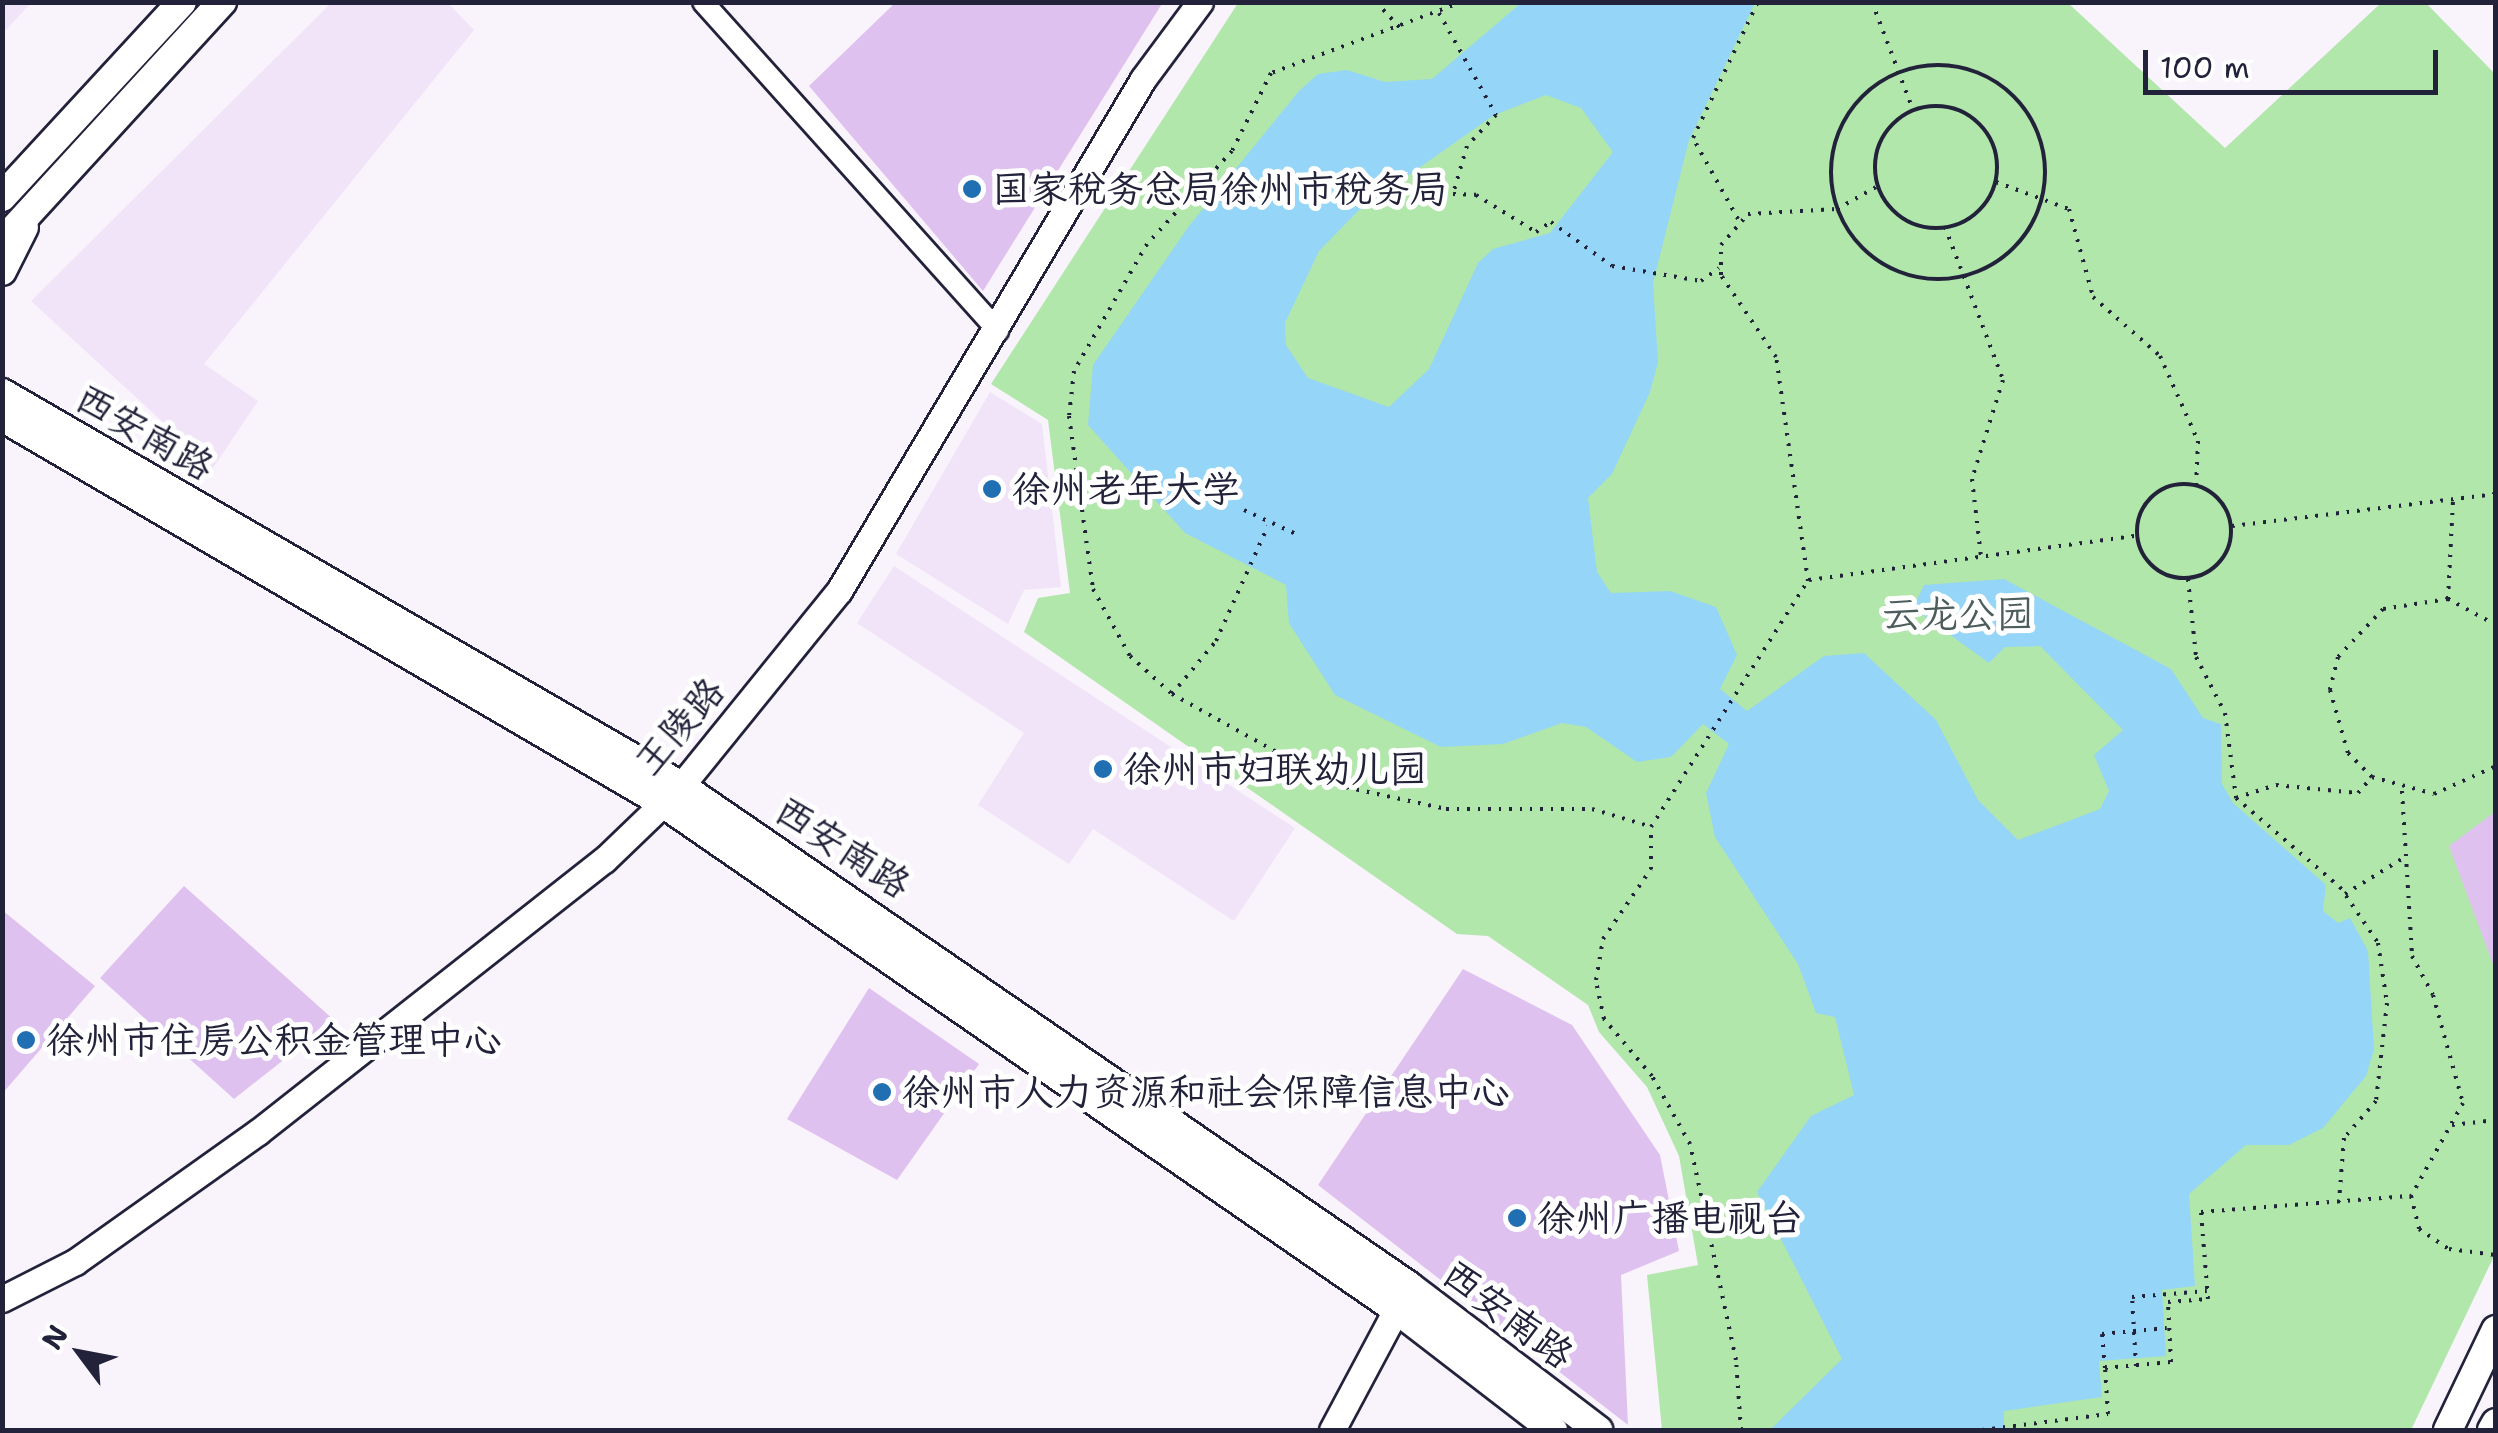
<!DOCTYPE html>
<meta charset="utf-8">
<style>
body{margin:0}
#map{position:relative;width:2498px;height:1433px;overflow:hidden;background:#f9f3fc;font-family:"Shantell Sans","LXGW WenKai TC",sans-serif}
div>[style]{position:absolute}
.built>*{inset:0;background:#f1e4f8}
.green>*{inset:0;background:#b1e7aa}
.water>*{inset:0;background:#95d5f7}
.building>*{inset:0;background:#dfc1ef}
.path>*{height:4px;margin-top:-2px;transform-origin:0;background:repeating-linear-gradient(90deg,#22223b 0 2.5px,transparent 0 10.5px)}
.path>.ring{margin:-2px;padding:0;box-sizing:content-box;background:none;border:4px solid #22223b;border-radius:50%}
.roads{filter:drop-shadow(2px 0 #22223b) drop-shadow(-2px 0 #22223b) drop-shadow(0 2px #22223b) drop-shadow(0 -2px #22223b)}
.minor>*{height:20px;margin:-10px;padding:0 10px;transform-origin:10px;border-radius:10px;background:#fff}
.tertiary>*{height:25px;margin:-12.5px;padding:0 12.5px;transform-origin:12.5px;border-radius:12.5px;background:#fff}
.secondary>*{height:28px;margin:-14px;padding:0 14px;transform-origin:14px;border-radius:14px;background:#fff}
.dots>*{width:28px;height:28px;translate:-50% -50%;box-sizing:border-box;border:5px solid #fff;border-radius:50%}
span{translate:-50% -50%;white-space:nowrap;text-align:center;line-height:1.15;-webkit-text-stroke:10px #fff;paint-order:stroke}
.poi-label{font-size:38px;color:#22223b}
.left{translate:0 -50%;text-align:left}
.street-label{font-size:38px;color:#22223b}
.park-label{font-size:38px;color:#4d5d5c}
.frame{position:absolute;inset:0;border:5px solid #22223b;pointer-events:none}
.north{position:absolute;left:30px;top:1303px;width:100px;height:100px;-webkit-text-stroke:8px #fff;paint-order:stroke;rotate:302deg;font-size:28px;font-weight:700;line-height:40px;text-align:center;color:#22223b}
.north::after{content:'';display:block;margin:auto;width:35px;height:45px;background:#22223b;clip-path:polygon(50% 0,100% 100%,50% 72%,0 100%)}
.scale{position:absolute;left:2143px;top:50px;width:295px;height:45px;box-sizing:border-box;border:5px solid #22223b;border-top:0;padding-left:12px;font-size:30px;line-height:35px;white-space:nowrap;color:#22223b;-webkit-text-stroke:8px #fff;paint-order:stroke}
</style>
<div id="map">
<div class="built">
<div style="clip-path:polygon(3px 2px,31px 3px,3px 33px,2px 3px)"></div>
<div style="clip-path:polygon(332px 2px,448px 3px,474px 30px,204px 364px,258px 401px,213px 468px,31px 301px)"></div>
<div style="clip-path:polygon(990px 392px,1042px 424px,1061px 587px,1024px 590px,1008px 624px,896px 554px)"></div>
<div style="clip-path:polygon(894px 566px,1295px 828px,1234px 921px,1093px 829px,1069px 864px,978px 805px,1024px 733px,857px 623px)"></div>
</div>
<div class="green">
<div style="clip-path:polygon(1238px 3px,2068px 3px,2225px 148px,2381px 3px,2426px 3px,2495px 74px,2496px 1252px,2411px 1430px,1662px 1430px,1647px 1275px,1698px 1265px,1679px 1156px,1647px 1087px,1599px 1032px,1588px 1005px,1488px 936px,1457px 934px,1024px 632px,1038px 598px,1070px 593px,1048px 420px,991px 384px)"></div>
</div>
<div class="water">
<div style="clip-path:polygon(evenodd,1521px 3px,1755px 3px,1689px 140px,1653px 283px,1658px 362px,1650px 392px,1612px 474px,1588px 498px,1597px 572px,1611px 593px,1670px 591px,1716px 607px,1737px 655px,1720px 689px,1747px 711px,1824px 656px,1864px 653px,1936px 720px,1978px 800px,2018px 840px,2100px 809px,2109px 791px,2094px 755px,2123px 730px,2040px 646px,2005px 647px,1989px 663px,1913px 608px,1924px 585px,2004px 579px,2171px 669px,2203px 718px,2221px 724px,2222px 784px,2233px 803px,2326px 885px,2323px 911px,2338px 923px,2350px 918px,2368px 951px,2374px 1049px,2366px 1076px,2323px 1128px,2289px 1145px,2246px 1145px,2189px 1194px,2195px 1286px,2162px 1290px,2166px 1356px,2099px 1361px,2102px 1397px,2004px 1411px,2004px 1430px,1770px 1430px,1842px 1359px,1757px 1192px,1811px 1116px,1854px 1095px,1835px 1017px,1816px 1013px,1798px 964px,1715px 837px,1706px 793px,1729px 744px,1703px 724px,1671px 757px,1637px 762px,1586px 727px,1562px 723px,1503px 744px,1441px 747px,1335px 695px,1289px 623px,1286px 585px,1185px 533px,1088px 425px,1093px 365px,1189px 226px,1299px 91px,1318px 74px,1347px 70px,1385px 82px,1432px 79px,1521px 3px,1546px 95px,1581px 108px,1613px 152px,1550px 233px,1493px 249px,1478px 263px,1429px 369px,1389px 407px,1308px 378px,1286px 345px,1285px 323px,1319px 251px,1358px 211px,1494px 115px,1546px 95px)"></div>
</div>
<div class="building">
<div style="clip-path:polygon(896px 2px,1163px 2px,983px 291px,809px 86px)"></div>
<div style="clip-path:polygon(2496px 811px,2496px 966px,2494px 967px,2449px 846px)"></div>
<div style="clip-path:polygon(184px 886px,334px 1020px,234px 1099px,100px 978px)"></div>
<div style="clip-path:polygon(2px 910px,95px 986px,2px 1094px)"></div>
<div style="clip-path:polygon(1463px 969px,1572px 1025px,1660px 1155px,1679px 1251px,1621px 1275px,1628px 1425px,1318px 1185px)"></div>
<div style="clip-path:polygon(869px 988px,979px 1064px,897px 1180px,787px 1119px)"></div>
</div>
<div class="path">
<div style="left:1376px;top:2px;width:35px;rotate:47deg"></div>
<div style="left:1462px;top:2px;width:204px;rotate:159.6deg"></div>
<div style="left:1271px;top:73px;width:87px;rotate:116.6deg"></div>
<div style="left:1232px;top:151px;width:126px;rotate:132.4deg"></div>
<div style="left:1147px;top:244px;width:146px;rotate:119.9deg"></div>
<div style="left:1074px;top:371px;width:45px;rotate:96.3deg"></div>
<div style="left:1069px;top:416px;width:175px;rotate:82.1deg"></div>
<div style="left:1093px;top:589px;width:77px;rotate:61.1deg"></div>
<div style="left:1130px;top:656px;width:57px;rotate:42.1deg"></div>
<div style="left:1172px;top:694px;width:188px;rotate:29deg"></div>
<div style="left:1336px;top:785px;width:113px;rotate:12.3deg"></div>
<div style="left:1446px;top:809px;width:146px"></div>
<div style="left:1592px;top:809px;width:59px;rotate:16.6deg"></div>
<div style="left:1872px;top:2px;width:116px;rotate:69.2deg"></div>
<div style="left:1439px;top:13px;width:117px;rotate:60.8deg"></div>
<div style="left:1496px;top:115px;width:42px;rotate:133.1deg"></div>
<div style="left:1467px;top:146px;width:50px;rotate:106.3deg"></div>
<div style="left:1453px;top:194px;width:23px;rotate:2deg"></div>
<div style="left:1476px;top:195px;width:70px;rotate:31.7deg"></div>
<div style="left:1536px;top:232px;width:18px;rotate:-34deg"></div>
<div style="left:1551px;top:222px;width:75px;rotate:35.8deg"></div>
<div style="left:1612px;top:266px;width:90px;rotate:9.6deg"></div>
<div style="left:1701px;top:281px;width:22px;rotate:-36deg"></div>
<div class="ring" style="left:1831px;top:65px;width:210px;height:210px"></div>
<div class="ring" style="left:1875px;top:106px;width:118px;height:118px"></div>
<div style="left:1996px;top:182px;width:78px;rotate:20.3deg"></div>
<div style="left:2069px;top:209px;width:91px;rotate:74.7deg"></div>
<div style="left:2093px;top:297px;width:89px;rotate:41.4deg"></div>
<div style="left:2160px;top:356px;width:93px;rotate:65.9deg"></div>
<div style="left:2198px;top:441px;width:45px;rotate:92.5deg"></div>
<div style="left:1738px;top:219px;width:93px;rotate:-119.1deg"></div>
<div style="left:1693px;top:138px;width:151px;rotate:-64.5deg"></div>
<div style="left:1945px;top:227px;width:164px;rotate:69.2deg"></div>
<div style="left:2003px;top:380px;width:104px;rotate:107.4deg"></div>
<div style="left:1972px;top:479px;width:79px;rotate:83.4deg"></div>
<div class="ring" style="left:2137px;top:484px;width:90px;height:90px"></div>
<div style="left:1244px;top:510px;width:57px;rotate:24.8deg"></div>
<div style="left:2232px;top:526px;width:266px;rotate:-6.9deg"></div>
<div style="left:2188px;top:579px;width:78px;rotate:84.1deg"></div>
<div style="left:2196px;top:657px;width:63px;rotate:62.6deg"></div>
<div style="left:2225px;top:713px;width:86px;rotate:82.6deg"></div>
<div style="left:2236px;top:798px;width:137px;rotate:40.6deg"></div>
<div style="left:2340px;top:887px;width:68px;rotate:55.8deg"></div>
<div style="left:2378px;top:943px;width:61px;rotate:81.5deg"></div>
<div style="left:2387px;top:1003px;width:99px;rotate:96.4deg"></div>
<div style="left:2376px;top:1101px;width:49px;rotate:130.9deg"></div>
<div style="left:2344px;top:1138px;width:64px;rotate:94.5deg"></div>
<div style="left:1809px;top:580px;width:330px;rotate:-7.7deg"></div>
<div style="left:2448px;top:599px;width:100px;rotate:-87.1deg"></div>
<div style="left:2496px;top:625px;width:55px;rotate:-151.6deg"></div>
<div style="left:2448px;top:599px;width:66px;rotate:171.3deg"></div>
<div style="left:2383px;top:609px;width:66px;rotate:133.2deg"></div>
<div style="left:2338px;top:657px;width:34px;rotate:104deg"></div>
<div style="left:2330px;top:690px;width:66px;rotate:74.1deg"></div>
<div style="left:2348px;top:753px;width:34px;rotate:45deg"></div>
<div style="left:2372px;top:777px;width:64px;rotate:15.3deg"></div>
<div style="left:2434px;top:794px;width:68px;rotate:-24.3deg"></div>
<div style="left:1172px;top:694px;width:69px;rotate:-50.3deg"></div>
<div style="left:1216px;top:641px;width:126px;rotate:-65.7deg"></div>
<div style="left:2402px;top:791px;width:165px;rotate:86.5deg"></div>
<div style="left:2412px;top:956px;width:44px;rotate:61.7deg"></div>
<div style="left:2433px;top:995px;width:112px;rotate:74.5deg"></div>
<div style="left:2463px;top:1103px;width:107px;rotate:119.2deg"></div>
<div style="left:2411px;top:1196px;width:34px;rotate:76deg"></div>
<div style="left:2419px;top:1229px;width:36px;rotate:34deg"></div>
<div style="left:2449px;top:1249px;width:47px;rotate:7.3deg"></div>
<div style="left:2236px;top:798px;width:42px;rotate:-18deg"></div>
<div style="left:2276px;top:785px;width:82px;rotate:5.6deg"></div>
<div style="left:2358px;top:793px;width:20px;rotate:-49deg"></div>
<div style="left:2345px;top:894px;width:70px;rotate:-31.7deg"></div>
<div style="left:2452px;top:1125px;width:44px;rotate:-6.5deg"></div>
<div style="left:2136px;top:1366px;width:69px;rotate:-93.3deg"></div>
<div style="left:2132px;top:1297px;width:75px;rotate:-4.6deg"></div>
<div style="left:2105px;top:1368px;width:34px;rotate:-95deg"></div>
<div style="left:2102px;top:1334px;width:65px;rotate:-5.3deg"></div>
<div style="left:1741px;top:1430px;width:70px;rotate:-94.1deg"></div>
<div style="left:1736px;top:1360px;width:221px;rotate:-102deg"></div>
<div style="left:1690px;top:1144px;width:78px;rotate:-119.2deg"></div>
<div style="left:1652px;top:1076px;width:75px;rotate:-130.1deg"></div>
<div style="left:1604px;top:1019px;width:40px;rotate:-102deg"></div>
<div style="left:1596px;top:980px;width:42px;rotate:-80.3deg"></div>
<div style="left:1603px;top:939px;width:85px;rotate:-55.6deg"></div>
<div style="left:1651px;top:869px;width:42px;rotate:-90deg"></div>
<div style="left:1651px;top:827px;width:292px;rotate:-57.5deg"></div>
<div style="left:1808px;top:581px;width:226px;rotate:-98.1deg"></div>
<div style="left:1776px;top:357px;width:99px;rotate:-123.9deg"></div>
<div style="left:1721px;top:275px;width:30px;rotate:-90deg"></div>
<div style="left:1721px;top:245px;width:41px;rotate:-48.9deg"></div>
<div style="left:1748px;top:214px;width:89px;rotate:-3.2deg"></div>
<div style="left:1837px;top:209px;width:47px;rotate:-29.3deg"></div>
<div style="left:1982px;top:1430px;width:127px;rotate:-7.2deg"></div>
<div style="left:2108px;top:1414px;width:46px;rotate:-93.7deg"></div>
<div style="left:2105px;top:1368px;width:66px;rotate:-5.2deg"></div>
<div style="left:2171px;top:1362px;width:60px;rotate:-92.9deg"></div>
<div style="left:2168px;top:1302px;width:40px;rotate:-4.3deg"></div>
<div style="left:2208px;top:1299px;width:87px;rotate:-94.6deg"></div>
<div style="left:2201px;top:1212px;width:211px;rotate:-4.4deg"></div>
</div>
<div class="roads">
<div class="minor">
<div style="left:703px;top:2px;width:442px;rotate:48.1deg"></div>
</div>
<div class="tertiary">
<div style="left:2px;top:1299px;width:82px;rotate:-26.9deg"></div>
<div style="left:75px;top:1262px;width:224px;rotate:-35.4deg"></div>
<div style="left:258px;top:1132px;width:440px;rotate:-38.2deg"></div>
<div style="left:604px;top:860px;width:107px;rotate:-43.9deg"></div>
<div style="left:681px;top:786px;width:251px;rotate:-51deg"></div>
<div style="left:839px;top:591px;width:595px;rotate:-59.3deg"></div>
<div style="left:1143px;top:79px;width:96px;rotate:-53.5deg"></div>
<div style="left:1332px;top:1430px;width:155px;rotate:-61.9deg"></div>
</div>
<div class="secondary">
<div style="left:2px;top:197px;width:265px;rotate:-47.3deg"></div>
<div style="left:2px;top:242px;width:326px;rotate:-47.5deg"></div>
<div style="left:2px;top:271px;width:49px;rotate:-63.4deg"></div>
<div style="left:2px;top:393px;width:785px;rotate:30.06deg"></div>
<div style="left:681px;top:786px;width:883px;rotate:34.48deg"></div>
<div style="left:1409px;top:1286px;width:238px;rotate:37.3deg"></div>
<div style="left:2px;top:417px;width:765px;rotate:30.28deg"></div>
<div style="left:663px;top:803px;width:891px;rotate:34.62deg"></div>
<div style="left:1396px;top:1309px;width:198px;rotate:37.6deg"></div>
<div style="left:2448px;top:1430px;width:111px;rotate:-64.4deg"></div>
<div style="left:2492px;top:1430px;width:8px;rotate:-60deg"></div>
</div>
</div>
<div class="dots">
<div style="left:972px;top:189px;background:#1f6fb2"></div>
<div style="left:992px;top:489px;background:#1f6fb2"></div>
<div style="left:1103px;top:769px;background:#1f6fb2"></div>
<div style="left:26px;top:1040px;background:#1f6fb2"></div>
<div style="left:882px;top:1092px;background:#1f6fb2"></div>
<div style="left:1517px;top:1218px;background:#1f6fb2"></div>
</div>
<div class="poi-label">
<span class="left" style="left:992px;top:189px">国家税务总局徐州市税务局</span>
<span class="left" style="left:1012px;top:489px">徐州老年大学</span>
<span class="left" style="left:1123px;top:769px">徐州市妇联幼儿园</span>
<span class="left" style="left:46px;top:1040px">徐州市住房公积金管理中心</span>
<span class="left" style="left:902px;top:1092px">徐州市人力资源和社会保障信息中心</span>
<span class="left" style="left:1537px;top:1218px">徐州广播电视台</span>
</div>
<div class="street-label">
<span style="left:145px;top:432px;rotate:30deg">西安南路</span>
<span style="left:679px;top:726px;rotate:-49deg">王陵路</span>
<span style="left:843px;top:847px;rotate:33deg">西安南路</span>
<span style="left:1508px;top:1314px;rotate:37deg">西安南路</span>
</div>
<div class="park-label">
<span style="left:1958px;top:614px">云龙公园</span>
</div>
<div class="frame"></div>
<div class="north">N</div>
<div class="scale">100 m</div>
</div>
